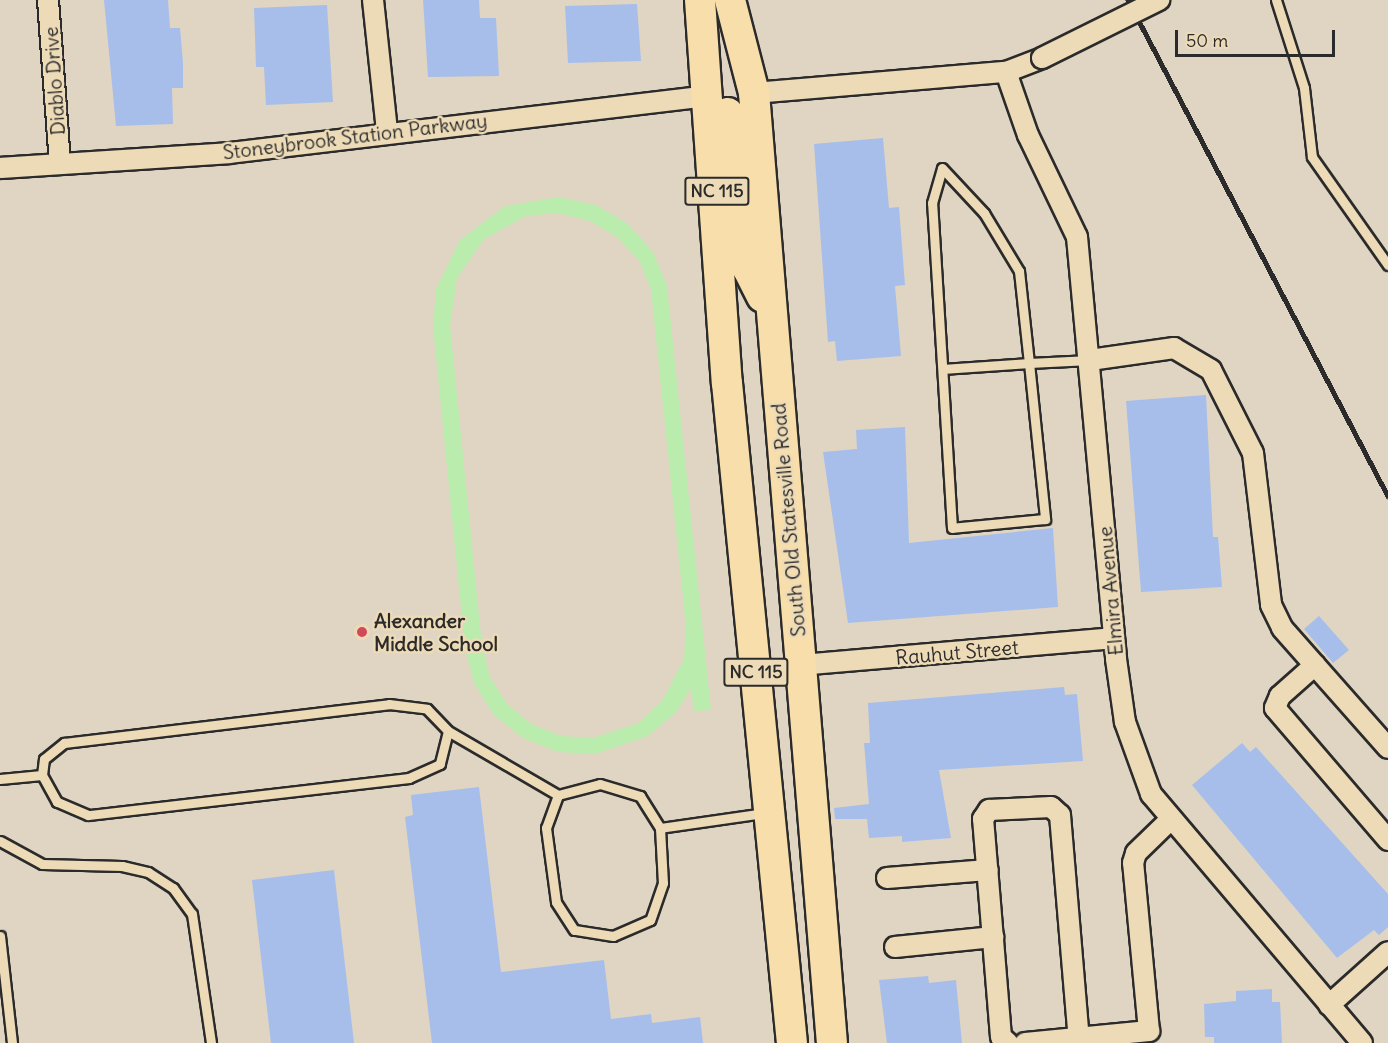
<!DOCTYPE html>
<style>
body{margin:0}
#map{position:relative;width:1388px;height:1043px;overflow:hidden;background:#dfd5c2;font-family:Delius,sans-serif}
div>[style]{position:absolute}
.green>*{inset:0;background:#b9ecad}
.building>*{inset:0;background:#a7beeb}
.roads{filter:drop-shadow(2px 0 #2b2b2b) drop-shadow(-2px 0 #2b2b2b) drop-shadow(0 2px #2b2b2b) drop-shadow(0 -2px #2b2b2b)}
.lane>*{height:9px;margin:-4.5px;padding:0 4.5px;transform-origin:4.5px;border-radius:4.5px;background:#eddbb8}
.street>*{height:20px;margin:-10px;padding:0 10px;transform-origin:10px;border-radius:10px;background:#eddbb8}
.primary>*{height:30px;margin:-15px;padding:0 15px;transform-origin:15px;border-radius:15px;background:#f8deab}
.rail>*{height:4.5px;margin:-2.25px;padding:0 2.25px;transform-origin:2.25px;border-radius:2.25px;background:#2b2b2b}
.bridges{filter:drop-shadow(2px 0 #2b2b2b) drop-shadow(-2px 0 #2b2b2b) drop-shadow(0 2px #2b2b2b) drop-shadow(0 -2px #2b2b2b)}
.street-bridge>*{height:20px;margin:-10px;padding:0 10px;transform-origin:10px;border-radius:10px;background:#eddbb8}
.dots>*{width:16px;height:16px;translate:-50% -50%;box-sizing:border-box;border:3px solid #eddbb8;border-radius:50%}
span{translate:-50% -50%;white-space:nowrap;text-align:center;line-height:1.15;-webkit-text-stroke:5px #eddbb8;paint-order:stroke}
.shield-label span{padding:2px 4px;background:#eddbb8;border:2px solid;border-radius:4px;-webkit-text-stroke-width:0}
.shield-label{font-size:18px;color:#2b2b2b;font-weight:700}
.street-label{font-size:20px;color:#2b2b2b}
.poi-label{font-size:20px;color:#2b2b2b;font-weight:700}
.left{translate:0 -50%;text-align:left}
.scale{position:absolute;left:1175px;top:30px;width:160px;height:27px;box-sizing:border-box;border:3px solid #2b2b2b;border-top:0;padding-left:8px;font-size:18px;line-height:21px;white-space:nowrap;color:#2b2b2b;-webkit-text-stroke:4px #eddbb8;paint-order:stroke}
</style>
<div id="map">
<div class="green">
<div style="clip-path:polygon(evenodd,559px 197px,596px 205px,628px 224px,653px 252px,667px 286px,711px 710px,694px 711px,691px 688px,676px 712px,648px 736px,595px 754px,558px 752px,523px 738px,494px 715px,474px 683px,465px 648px,433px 327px,436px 289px,460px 240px,505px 206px,559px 197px,558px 213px,590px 221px,617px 237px,639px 260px,651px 290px,686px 627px,684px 659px,662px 701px,639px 723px,593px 738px,561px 736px,531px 724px,507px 704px,490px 677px,482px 646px,450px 325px,457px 278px,484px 239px,526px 216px,558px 213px)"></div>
</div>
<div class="building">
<div style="clip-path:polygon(104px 0,168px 0,170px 28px,180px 28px,183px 63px,183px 88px,172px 88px,173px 124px,116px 126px)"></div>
<div style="clip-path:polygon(423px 0,479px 0,480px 18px,496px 18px,499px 76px,428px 77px)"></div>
<div style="clip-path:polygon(637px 4px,641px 61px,568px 63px,565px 6px)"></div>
<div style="clip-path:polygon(327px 5px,333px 102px,266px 105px,264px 67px,256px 67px,254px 8px)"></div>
<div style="clip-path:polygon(883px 138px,889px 208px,899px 207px,905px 285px,895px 286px,901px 356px,837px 361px,835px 341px,828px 342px,814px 144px)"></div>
<div style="clip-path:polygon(1206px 395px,1213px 537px,1218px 537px,1222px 587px,1141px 592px,1126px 401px)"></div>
<div style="clip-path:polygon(905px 427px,909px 543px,1053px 528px,1058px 607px,848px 623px,823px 452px,857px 449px,856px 430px)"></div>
<div style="clip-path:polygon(1319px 616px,1349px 650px,1333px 663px,1304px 629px)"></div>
<div style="clip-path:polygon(1064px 687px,1065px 695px,1077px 694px,1083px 761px,939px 770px,951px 838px,902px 842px,902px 836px,869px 838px,867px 819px,835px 819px,834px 808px,869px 804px,864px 743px,870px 743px,868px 703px)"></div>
<div style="clip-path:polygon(1242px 743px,1250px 752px,1256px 747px,1388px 894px,1388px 927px,1379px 935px,1374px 930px,1337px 958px,1192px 785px)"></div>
<div style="clip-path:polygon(479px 787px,501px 972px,604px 960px,611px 1019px,651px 1014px,652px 1023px,700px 1017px,703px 1043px,432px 1043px,405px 817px,413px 815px,411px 795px)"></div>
<div style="clip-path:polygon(334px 870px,354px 1043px,271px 1043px,252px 880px)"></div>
<div style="clip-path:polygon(928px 976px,929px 983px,956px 980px,962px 1043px,887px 1043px,879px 980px)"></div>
<div style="clip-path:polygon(1272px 989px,1272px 1002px,1280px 1002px,1282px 1043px,1214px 1043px,1214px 1037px,1205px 1037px,1204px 1004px,1236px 1001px,1236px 991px)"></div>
</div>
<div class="roads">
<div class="lane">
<div style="left:1276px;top:0;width:92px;rotate:72.3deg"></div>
<div style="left:1304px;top:88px;width:69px;rotate:83.4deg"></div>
<div style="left:1312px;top:157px;width:132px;rotate:54.9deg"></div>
<div style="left:943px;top:369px;width:86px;rotate:-4deg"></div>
<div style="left:1029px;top:363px;width:157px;rotate:84.1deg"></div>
<div style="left:1045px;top:519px;width:93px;rotate:174.5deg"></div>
<div style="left:952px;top:528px;width:326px;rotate:-93.5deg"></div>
<div style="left:932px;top:203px;width:36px;rotate:-74deg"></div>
<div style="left:942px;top:168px;width:62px;rotate:47deg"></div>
<div style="left:984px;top:213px;width:68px;rotate:58.9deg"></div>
<div style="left:1019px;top:271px;width:93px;rotate:83.8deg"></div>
<div style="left:1029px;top:363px;width:61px;rotate:-2.8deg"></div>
<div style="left:448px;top:731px;width:34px;rotate:104deg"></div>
<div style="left:440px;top:764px;width:34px;rotate:156deg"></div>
<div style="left:409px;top:778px;width:323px;rotate:173.4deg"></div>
<div style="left:88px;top:815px;width:34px;rotate:-157deg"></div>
<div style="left:57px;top:802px;width:31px;rotate:-119deg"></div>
<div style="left:42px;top:775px;width:16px;rotate:-83deg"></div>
<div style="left:44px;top:759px;width:26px;rotate:-39deg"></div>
<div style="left:64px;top:743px;width:327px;rotate:-6.8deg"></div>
<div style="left:389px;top:704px;width:38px;rotate:7deg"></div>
<div style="left:427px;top:709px;width:30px;rotate:46deg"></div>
<div style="left:448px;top:731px;width:127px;rotate:30.2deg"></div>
<div style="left:0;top:779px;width:42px;rotate:-5.4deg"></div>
<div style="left:600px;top:784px;width:42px;rotate:16.7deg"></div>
<div style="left:640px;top:796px;width:38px;rotate:58deg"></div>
<div style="left:660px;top:828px;width:55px;rotate:86.9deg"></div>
<div style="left:663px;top:883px;width:39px;rotate:109deg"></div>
<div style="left:650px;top:920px;width:40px;rotate:156.6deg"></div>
<div style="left:613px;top:936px;width:39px;rotate:-171deg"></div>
<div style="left:574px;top:930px;width:33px;rotate:-123deg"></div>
<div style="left:556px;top:902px;width:75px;rotate:-97.7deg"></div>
<div style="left:546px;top:828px;width:35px;rotate:-70deg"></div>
<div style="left:558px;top:795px;width:43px;rotate:-14.7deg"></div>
<div style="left:660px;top:828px;width:105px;rotate:-8.2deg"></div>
<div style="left:0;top:841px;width:48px;rotate:28.7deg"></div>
<div style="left:42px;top:864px;width:80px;rotate:1.4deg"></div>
<div style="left:122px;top:866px;width:27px;rotate:13deg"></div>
<div style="left:148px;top:872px;width:30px;rotate:33deg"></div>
<div style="left:173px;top:888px;width:32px;rotate:54deg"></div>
<div style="left:192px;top:914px;width:130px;rotate:81.6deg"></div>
<div style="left:0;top:936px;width:108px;rotate:83.6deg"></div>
</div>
<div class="street">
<div style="left:48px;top:0;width:163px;rotate:85.8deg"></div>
<div style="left:373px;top:0;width:132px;rotate:83.9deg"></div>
<div style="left:1006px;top:72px;width:67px;rotate:70.8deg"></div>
<div style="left:1028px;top:135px;width:113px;rotate:64.3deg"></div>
<div style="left:1077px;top:237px;width:424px;rotate:84.7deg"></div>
<div style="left:1116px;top:659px;width:64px;rotate:81.9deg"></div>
<div style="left:1125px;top:722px;width:77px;rotate:70.1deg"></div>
<div style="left:1151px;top:794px;width:326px;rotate:49.7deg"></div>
<div style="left:754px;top:93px;width:253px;rotate:-4.8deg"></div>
<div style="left:1006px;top:72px;width:39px;rotate:-21deg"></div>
<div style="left:0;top:168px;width:230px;rotate:-3.7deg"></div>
<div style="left:230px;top:153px;width:483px;rotate:-6.8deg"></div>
<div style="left:1090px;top:360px;width:85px;rotate:-8.1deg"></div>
<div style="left:1174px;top:348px;width:43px;rotate:30.7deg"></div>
<div style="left:1211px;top:370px;width:93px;rotate:63.2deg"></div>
<div style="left:1253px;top:453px;width:153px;rotate:83.2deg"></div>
<div style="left:1271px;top:605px;width:25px;rotate:64deg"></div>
<div style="left:1282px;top:628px;width:160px;rotate:48.5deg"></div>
<div style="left:800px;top:665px;width:315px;rotate:-4.9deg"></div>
<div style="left:1315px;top:665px;width:47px;rotate:138.5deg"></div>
<div style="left:1280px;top:696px;width:13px;rotate:113deg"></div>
<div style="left:1275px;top:708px;width:174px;rotate:49.4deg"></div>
<div style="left:887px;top:878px;width:101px;rotate:-4.5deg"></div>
<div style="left:895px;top:947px;width:99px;rotate:-5.8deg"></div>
<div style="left:1329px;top:1005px;width:79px;rotate:-41.9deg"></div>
<div style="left:1008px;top:1043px;width:9px;rotate:-139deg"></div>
<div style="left:1001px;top:1037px;width:219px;rotate:-94.7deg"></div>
<div style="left:983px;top:819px;width:11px;rotate:-56deg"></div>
<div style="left:989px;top:810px;width:62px;rotate:-2.8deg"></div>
<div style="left:1051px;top:807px;width:12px;rotate:42deg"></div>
<div style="left:1060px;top:815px;width:229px;rotate:85.2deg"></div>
<div style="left:1025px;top:1043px;width:125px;rotate:-5.5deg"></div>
<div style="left:1149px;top:1031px;width:169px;rotate:-95.4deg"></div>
<div style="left:1133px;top:863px;width:10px;rotate:-73deg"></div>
<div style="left:1136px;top:853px;width:49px;rotate:-44.2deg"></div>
</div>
<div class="primary">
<div style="left:700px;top:0;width:384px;rotate:86deg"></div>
<div style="left:727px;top:383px;width:663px;rotate:84.38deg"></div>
<div style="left:730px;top:0;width:96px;rotate:75.5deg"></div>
<div style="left:754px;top:93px;width:953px;rotate:85.31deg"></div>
<div style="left:728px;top:113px;width:157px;rotate:82.7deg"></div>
<div style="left:748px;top:269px;width:31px;rotate:63deg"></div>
</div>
</div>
<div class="rail">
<div style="left:1128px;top:0;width:560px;rotate:62.34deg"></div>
</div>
<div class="bridges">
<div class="street-bridge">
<div style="left:1042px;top:58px;width:131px;rotate:-26.4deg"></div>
</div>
</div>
<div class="dots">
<div style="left:362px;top:632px;background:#d1495b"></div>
</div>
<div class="shield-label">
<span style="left:717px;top:191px">NC 115</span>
<span style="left:756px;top:672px">NC 115</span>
</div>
<div class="street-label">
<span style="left:54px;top:81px;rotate:-94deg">Diablo Drive</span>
<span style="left:355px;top:136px;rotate:-7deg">Stoneybrook Station Parkway</span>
<span style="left:788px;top:520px;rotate:-95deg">South Old Statesville Road</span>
<span style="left:1110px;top:591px;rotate:-95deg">Elmira Avenue</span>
<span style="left:957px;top:652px;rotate:-5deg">Rauhut Street</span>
</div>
<div class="poi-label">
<span class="left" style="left:374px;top:632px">Alexander<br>Middle School</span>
</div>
<div class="scale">50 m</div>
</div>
